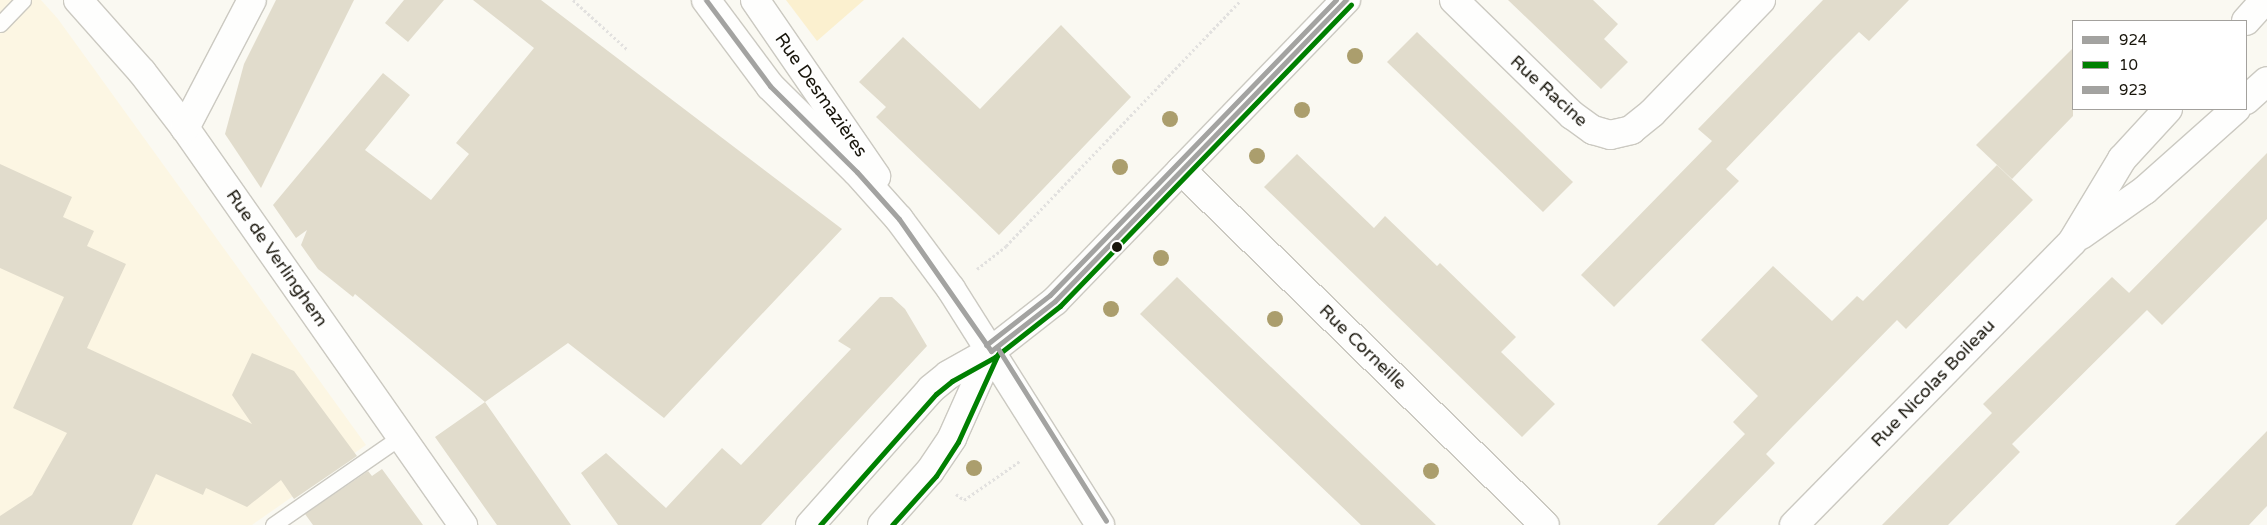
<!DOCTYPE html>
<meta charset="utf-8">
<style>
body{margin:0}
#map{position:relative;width:2267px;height:525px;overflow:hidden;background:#faf9f2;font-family:"Varela Round",sans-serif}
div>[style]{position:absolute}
.built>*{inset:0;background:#fcf6e3}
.green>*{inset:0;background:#fbf0cf}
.building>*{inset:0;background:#e1dccc}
.path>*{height:3px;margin-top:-1.5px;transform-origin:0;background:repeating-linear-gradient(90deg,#e2e1df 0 2.5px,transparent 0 5px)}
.roads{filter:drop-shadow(1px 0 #cbc9c1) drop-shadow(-1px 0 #cbc9c1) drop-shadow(0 1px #cbc9c1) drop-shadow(0 -1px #cbc9c1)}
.service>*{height:15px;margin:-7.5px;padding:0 7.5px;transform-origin:7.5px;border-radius:7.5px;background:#fefefd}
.minor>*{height:28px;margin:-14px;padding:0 14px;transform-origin:14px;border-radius:14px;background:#fefefd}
.tertiary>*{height:28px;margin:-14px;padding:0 14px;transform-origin:14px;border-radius:14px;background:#fefefd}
.bus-1>*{height:5px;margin:-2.5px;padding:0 2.5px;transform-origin:2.5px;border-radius:2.5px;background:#a3a3a1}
.bus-2>*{height:5px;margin:-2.5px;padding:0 2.5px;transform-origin:2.5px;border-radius:2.5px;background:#008001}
.bus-3>*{height:5px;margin:-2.5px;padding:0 2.5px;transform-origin:2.5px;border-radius:2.5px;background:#a3a3a1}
.trees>*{width:16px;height:16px;margin:-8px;border-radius:50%;background:#ab9e6d}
.dots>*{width:14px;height:14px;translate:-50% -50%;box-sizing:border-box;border:2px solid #fff;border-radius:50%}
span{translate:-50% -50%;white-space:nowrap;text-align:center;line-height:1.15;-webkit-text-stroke:4px #fff;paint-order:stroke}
.street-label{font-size:18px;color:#18150b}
.legend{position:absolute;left:2072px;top:20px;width:175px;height:90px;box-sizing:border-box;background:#fff;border:1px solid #a3a19d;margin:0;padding:6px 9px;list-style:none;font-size:15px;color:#18150b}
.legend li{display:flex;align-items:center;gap:10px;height:25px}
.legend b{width:25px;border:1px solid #a3a19d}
</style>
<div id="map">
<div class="built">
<div style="clip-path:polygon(0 0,41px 0,58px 19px,366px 445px,252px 525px,0 525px)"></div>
</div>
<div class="green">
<div style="clip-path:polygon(786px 0,864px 0,817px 41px)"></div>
</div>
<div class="building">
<div style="clip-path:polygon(276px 0,354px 0,261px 188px,225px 134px,244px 64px)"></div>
<div style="clip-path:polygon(404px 0,444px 0,408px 42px,385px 23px)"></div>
<div style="clip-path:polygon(473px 0,541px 0,842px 229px,664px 418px,568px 343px,485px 402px,571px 525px,497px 525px,435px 437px,485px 402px,355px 294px,353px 297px,318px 269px,301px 245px,307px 230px,296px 238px,273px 205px,383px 73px,410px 95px,365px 150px,431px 200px,469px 154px,456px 143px,534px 48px)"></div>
<div style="clip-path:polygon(1508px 0,1593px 0,1618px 24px,1604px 39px,1628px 62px,1601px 89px)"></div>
<div style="clip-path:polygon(1823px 0,1909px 0,1869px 41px,1859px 32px,1833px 58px,1726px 169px,1739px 181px,1614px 307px,1581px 275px,1712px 141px,1698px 129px)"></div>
<div style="clip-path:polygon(1061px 25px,1131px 97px,999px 235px,876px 117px,886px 107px,859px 82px,903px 37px,980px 109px)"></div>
<div style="clip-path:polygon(1417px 32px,1573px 182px,1543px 212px,1387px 62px)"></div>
<div style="clip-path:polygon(2073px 48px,2073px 116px,2012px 179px,1976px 145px)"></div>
<div style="clip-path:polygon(2267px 153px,2267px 219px,2162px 325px,2147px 310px,2012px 444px,2020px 452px,1948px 525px,1882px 525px,1992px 413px,1983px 404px,2112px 277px,2142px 305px,2129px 293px)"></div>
<div style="clip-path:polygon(1297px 154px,1374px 228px,1385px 216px,1437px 266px,1440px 263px,1516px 337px,1501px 352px,1555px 404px,1522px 437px,1264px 187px)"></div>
<div style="clip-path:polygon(0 164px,72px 197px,63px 217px,94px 231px,87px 246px,126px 264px,87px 348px,252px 424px,232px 395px,252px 353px,294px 371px,357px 456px,294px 499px,281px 480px,247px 507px,206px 488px,203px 495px,156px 474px,132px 525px,0 525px,0 516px,32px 495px,67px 433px,13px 408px,64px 297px,0 268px)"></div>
<div style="clip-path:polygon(1997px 165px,2033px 200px,1906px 329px,1897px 320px,1791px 428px,1766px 454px,1775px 463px,1714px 525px,1657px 525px,1745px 434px,1733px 422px,1758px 396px,1701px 340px,1773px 266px,1832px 321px,1857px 296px,1863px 301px)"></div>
<div style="clip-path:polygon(1177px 277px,1203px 302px,1436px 525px,1361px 525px,1335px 500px,1140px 314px)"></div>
<div style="clip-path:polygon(880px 297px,892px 297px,905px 309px,927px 346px,761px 525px,618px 525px,581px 473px,606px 453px,666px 508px,722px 448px,741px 465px,851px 349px,838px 341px)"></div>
<div style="clip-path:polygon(2267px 431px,2267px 506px,2249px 525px,2175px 525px)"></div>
<div style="clip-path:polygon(382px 469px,423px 525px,313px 525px,305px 514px,368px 471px,372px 476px)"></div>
</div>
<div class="path">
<div style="left:573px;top:0;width:74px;rotate:42.3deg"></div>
<div style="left:977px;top:269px;width:37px;rotate:-38deg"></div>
<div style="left:1006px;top:246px;width:340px;rotate:-46.3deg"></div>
<div style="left:956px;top:494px;width:10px;rotate:37deg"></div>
<div style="left:964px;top:500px;width:68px;rotate:-34.9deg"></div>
</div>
<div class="roads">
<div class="service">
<div style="left:0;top:24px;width:33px;rotate:-46deg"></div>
<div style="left:273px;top:525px;width:155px;rotate:-34.7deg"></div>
</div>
<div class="minor">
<div style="left:78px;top:0;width:96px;rotate:48.4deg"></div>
<div style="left:142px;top:72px;width:71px;rotate:52.5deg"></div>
<div style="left:185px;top:128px;width:485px;rotate:55deg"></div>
<div style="left:1454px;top:0;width:165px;rotate:44.3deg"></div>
<div style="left:1572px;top:115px;width:26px;rotate:36deg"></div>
<div style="left:1593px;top:130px;width:18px;rotate:16deg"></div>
<div style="left:1610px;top:135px;width:22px;rotate:-13deg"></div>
<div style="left:1631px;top:130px;width:27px;rotate:-39deg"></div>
<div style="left:1652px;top:113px;width:157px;rotate:-46deg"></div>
<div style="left:2246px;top:21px;width:28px;rotate:-48deg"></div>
<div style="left:2246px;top:100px;width:28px;rotate:-42deg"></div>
<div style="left:185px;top:128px;width:144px;rotate:-62.4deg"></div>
<div style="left:1181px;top:170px;width:508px;rotate:44.28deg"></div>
<div style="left:2081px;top:235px;width:78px;rotate:-35.1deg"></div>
<div style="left:2145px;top:190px;width:122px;rotate:-41.7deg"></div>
<div style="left:991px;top:351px;width:81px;rotate:-38deg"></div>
<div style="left:1055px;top:301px;width:419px;rotate:-46deg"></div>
<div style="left:1794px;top:525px;width:397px;rotate:-45.5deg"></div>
<div style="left:2072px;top:242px;width:97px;rotate:-58.9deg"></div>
<div style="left:2122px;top:159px;width:68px;rotate:-47.4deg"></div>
</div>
<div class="tertiary">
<div style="left:706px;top:0;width:107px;rotate:53.3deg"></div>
<div style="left:770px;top:86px;width:122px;rotate:44.7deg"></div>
<div style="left:857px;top:172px;width:63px;rotate:48.2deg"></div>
<div style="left:899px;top:219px;width:87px;rotate:53.4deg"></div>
<div style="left:951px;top:289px;width:279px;rotate:57.7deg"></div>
<div style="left:755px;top:0;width:214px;rotate:55.5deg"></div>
<div style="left:810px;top:525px;width:182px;rotate:-48.3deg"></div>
<div style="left:931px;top:389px;width:22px;rotate:-39deg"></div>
<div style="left:948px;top:375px;width:49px;rotate:-29.2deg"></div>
<div style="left:882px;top:525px;width:72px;rotate:-48.4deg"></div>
<div style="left:930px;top:471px;width:40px;rotate:-56deg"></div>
<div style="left:952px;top:438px;width:95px;rotate:-65.9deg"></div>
</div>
</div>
<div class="bus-1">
<div style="left:706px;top:0;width:107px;rotate:53.3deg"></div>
<div style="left:770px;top:86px;width:122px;rotate:44.7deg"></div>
<div style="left:857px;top:172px;width:63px;rotate:48.2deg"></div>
<div style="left:899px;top:219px;width:161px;rotate:55.1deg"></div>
<div style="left:991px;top:351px;width:81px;rotate:-38deg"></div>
<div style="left:1055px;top:301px;width:419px;rotate:-46deg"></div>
</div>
<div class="bus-2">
<div style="left:820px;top:525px;width:175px;rotate:-48.5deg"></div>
<div style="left:936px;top:394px;width:21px;rotate:-39deg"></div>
<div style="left:952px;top:381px;width:49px;rotate:-29.2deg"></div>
<div style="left:995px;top:357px;width:83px;rotate:-38.1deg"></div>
<div style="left:1060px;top:306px;width:419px;rotate:-46deg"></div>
<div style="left:892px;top:525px;width:66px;rotate:-48.1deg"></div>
<div style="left:936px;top:476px;width:40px;rotate:-57.1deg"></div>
<div style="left:958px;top:442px;width:97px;rotate:-65.6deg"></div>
</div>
<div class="bus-3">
<div style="left:986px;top:345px;width:81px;rotate:-38deg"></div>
<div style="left:1050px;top:295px;width:411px;rotate:-45.9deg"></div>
<div style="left:997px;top:347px;width:205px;rotate:57.9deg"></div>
</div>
<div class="trees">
<div style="left:1355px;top:56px"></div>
<div style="left:1302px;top:110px"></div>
<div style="left:1170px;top:119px"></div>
<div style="left:1257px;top:156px"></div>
<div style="left:1120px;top:167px"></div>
<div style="left:1161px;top:258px"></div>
<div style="left:1111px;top:309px"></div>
<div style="left:1275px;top:319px"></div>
<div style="left:974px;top:468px"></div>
<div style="left:1431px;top:471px"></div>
</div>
<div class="dots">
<div style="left:1117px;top:247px;background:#18150b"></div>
</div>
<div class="street-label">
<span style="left:1549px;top:91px;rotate:42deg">Rue Racine</span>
<span style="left:821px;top:95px;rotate:55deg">Rue Desmazières</span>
<span style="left:277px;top:258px;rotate:55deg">Rue de Verlinghem</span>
<span style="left:1363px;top:347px;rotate:44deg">Rue Corneille</span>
<span style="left:1933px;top:383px;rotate:-46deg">Rue Nicolas Boileau</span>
</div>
<ul class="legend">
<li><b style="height:6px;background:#a3a3a1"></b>924</li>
<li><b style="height:6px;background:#008001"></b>10</li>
<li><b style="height:6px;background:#a3a3a1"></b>923</li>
</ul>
</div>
